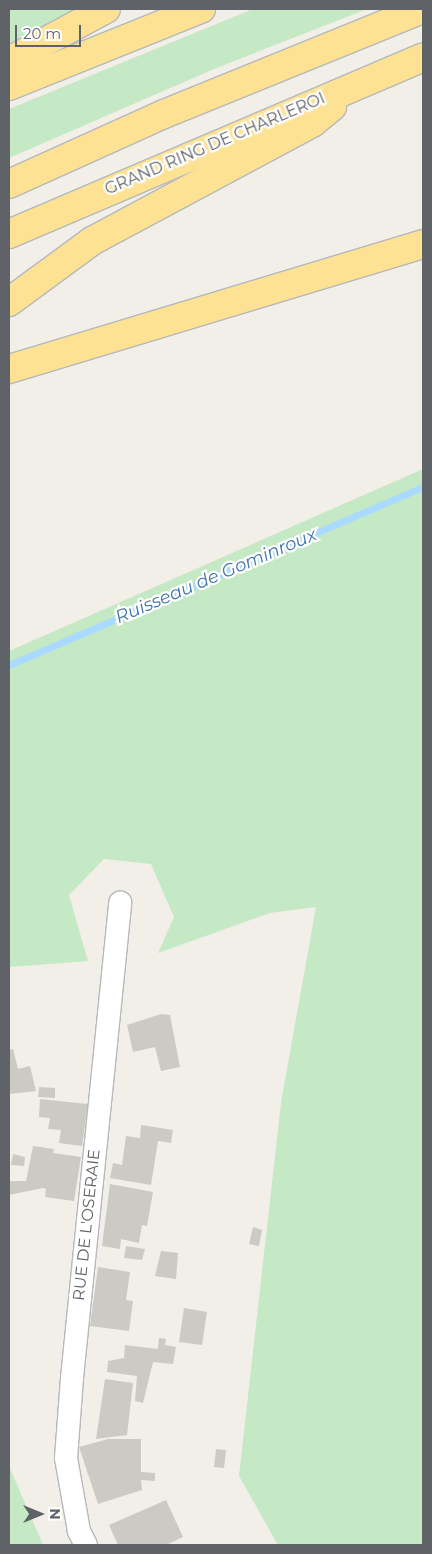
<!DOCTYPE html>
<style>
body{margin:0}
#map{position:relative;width:432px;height:1554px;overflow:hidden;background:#f1efe8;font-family:Montserrat,sans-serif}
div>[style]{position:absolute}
.green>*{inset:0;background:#c5e8c5}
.stream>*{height:7px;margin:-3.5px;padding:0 3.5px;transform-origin:3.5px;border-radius:3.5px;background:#aadaff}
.building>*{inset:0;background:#cccac5}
.roads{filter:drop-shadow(1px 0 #b5b8bc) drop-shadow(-1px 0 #b5b8bc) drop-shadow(0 1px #b5b8bc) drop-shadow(0 -1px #b5b8bc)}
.minor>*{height:22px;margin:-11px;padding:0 11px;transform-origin:11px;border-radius:11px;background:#fff}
.highway>*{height:28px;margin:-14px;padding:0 14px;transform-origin:14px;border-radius:14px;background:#fde293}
span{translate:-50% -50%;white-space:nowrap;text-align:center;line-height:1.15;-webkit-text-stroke:4.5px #fff;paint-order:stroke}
.street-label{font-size:16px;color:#5f6368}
.water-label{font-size:18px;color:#4174aa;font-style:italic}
.frame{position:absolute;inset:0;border:10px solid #5f6368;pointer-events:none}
.north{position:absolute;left:15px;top:1489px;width:50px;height:50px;-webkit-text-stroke:4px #fff;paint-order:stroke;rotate:90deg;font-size:14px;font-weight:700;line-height:20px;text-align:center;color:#5f6368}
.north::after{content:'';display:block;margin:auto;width:18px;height:22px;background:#5f6368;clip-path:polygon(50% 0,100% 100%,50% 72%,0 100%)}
.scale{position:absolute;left:15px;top:25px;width:66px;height:22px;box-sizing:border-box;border:2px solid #5f6368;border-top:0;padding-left:6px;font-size:15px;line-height:18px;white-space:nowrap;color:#5f6368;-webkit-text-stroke:4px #fff;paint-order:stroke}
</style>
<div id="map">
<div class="green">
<div style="clip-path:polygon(9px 9px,75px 9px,9px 46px)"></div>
<div style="clip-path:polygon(253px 9px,367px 9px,214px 69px,9px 158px,9px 109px)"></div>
<div style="clip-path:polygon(423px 469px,423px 1545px,278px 1545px,239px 1476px,281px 1103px,316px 907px,270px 913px,158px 953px,174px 917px,151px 864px,104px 859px,69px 895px,88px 961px,9px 967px,9px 651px)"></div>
<div style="clip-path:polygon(9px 1466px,43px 1545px,9px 1545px)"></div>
</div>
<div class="stream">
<div style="left:9px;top:665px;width:451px;rotate:-23.3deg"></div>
</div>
<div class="building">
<div style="clip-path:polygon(161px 1014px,170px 1015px,180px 1067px,161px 1071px,155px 1047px,133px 1052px,127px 1025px)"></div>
<div style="clip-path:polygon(13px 1049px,18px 1069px,30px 1066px,36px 1091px,9px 1094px,9px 1050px)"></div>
<div style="clip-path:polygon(39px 1087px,55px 1088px,55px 1098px,38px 1097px)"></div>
<div style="clip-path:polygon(40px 1099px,88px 1104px,82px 1146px,59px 1143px,61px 1130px,48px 1129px,50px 1118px,39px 1117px)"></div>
<div style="clip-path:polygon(141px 1125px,173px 1130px,171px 1143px,158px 1141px,151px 1185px,110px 1178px,113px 1163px,122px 1165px,126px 1136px,140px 1138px)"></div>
<div style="clip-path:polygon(33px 1146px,54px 1149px,53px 1153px,81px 1157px,74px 1201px,45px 1197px,46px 1189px,43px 1188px,9px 1195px,9px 1181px,26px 1181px)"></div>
<div style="clip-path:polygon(13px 1154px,25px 1157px,24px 1166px,11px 1165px)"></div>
<div style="clip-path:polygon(110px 1184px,153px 1192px,147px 1226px,142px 1225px,139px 1243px,121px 1239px,120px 1249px,102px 1246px)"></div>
<div style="clip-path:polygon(253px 1227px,262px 1230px,259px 1246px,249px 1244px)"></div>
<div style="clip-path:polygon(126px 1246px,145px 1249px,142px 1260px,124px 1258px)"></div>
<div style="clip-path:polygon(161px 1251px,178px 1253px,176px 1279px,155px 1276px)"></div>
<div style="clip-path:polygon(98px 1267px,130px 1272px,126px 1300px,133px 1301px,129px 1331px,90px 1326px)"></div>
<div style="clip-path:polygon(184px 1308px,207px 1312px,202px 1345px,179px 1342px)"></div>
<div style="clip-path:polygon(159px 1338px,166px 1339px,165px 1345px,176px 1347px,173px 1364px,153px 1362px,143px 1403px,135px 1401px,137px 1376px,107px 1372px,108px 1361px,124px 1358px,125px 1345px,158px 1349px)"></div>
<div style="clip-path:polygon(105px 1379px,133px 1383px,127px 1435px,96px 1439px)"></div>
<div style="clip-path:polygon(108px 1439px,141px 1439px,141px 1472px,155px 1473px,155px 1481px,141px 1480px,142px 1490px,98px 1504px,79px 1447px)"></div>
<div style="clip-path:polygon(216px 1449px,226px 1450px,224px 1468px,214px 1467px)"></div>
<div style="clip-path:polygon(166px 1500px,183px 1537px,166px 1545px,118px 1545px,109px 1525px)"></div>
</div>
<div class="roads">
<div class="minor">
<div style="left:86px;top:1545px;width:16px;rotate:-117deg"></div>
<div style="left:79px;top:1531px;width:74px;rotate:-100.1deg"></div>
<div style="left:66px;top:1458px;width:80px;rotate:-85.7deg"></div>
<div style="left:72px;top:1378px;width:478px;rotate:-84.2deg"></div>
</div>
<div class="highway">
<div style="left:9px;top:61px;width:110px;rotate:-28.2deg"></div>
<div style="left:9px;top:86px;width:207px;rotate:-21.9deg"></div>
<div style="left:9px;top:184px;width:170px;rotate:-24.3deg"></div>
<div style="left:164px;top:114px;width:279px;rotate:-22.1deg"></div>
<div style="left:9px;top:234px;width:450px;rotate:-23.1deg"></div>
<div style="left:9px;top:302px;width:103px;rotate:-36.3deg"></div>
<div style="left:92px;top:241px;width:250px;rotate:-28.2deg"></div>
<div style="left:312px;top:123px;width:26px;rotate:-39deg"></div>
<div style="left:9px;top:369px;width:432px;rotate:-16.8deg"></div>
</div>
</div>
<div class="street-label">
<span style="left:215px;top:144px;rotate:-23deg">GRAND RING DE CHARLEROI</span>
<span style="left:87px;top:1225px;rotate:-84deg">RUE DE L'OSERAIE</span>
</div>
<div class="water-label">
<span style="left:216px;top:576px;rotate:-23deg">Ruisseau de Gominroux</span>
</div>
<div class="frame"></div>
<div class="north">N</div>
<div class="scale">20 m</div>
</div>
